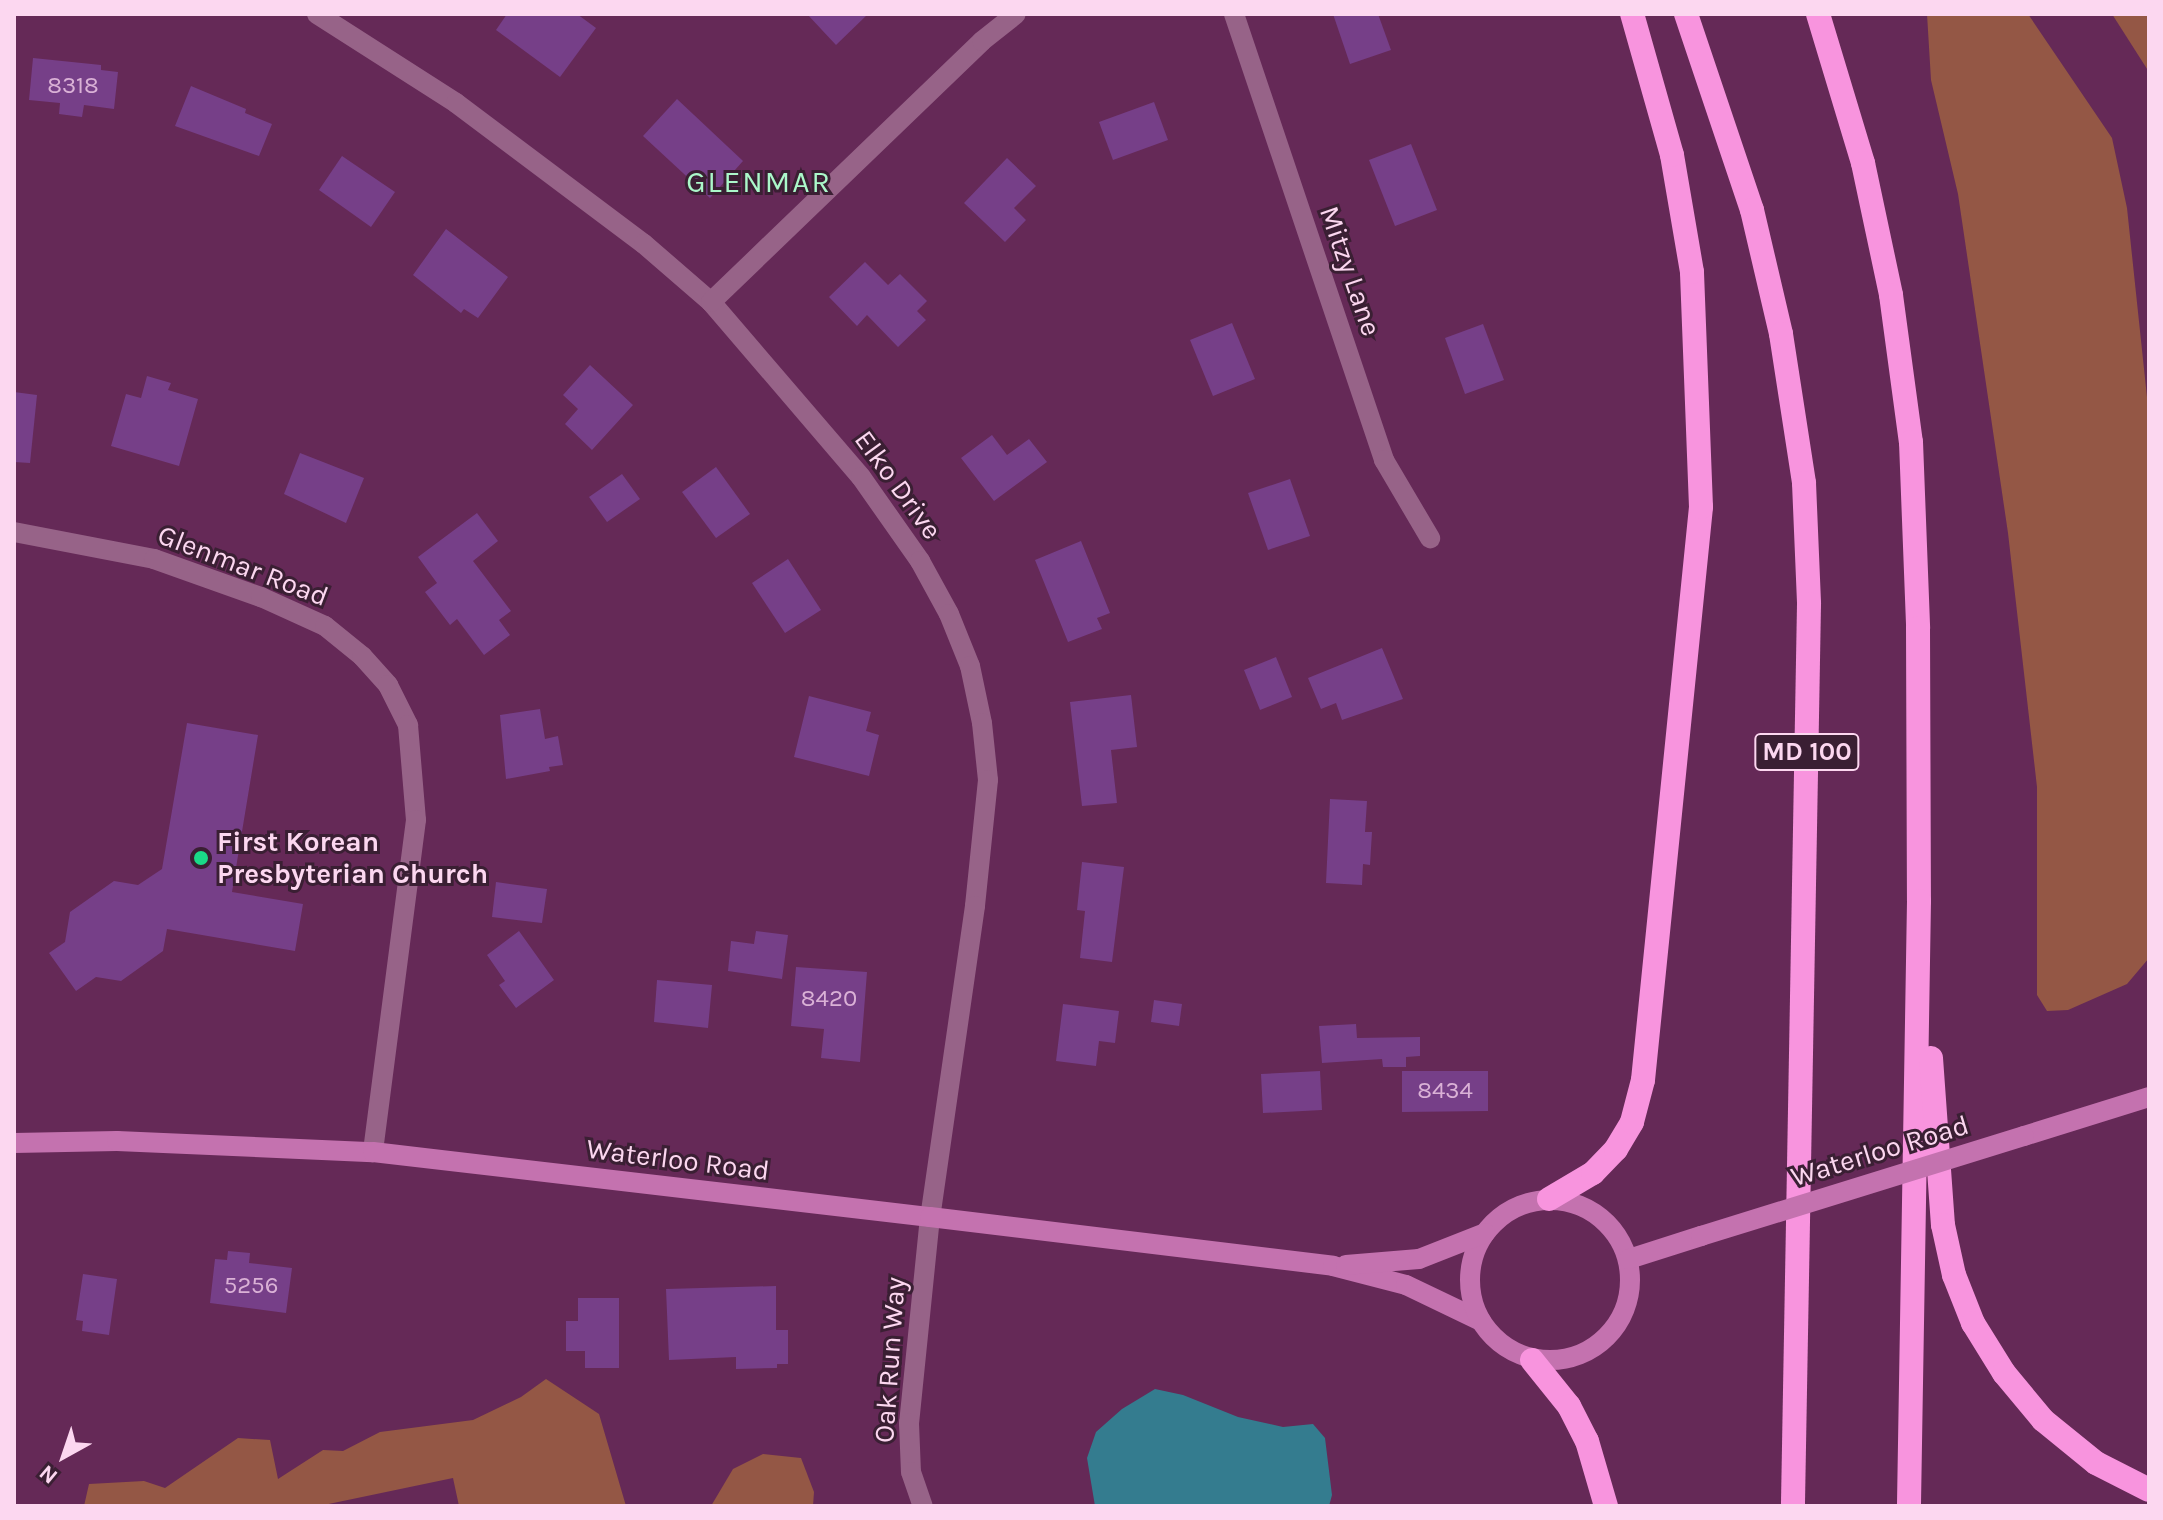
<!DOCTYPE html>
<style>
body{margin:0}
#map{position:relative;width:2163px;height:1520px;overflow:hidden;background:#652957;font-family:Karla,sans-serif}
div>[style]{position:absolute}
.green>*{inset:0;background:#945745}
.water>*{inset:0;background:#347c8f}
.building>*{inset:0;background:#763f88}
.street>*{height:20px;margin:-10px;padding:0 10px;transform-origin:10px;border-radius:10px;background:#976388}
.secondary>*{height:20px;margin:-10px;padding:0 10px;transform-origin:10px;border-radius:10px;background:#c472af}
.secondary>.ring{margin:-10px;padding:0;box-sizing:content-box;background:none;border:20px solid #c472af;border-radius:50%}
.highway>*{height:24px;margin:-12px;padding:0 12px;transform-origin:12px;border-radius:12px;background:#f894de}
.secondary-bridge>*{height:20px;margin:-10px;padding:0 10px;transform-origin:10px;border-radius:10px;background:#c472af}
.dots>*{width:22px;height:22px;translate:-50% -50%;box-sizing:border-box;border:4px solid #3a1f33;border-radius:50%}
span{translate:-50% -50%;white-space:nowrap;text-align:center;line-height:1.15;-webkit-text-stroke:6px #3a1f33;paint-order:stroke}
.number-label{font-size:24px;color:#dab1d6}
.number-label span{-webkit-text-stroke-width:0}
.shield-label span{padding:2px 6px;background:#3a1f33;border:2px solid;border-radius:6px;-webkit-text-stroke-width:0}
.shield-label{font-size:26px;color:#fcd7f0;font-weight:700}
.street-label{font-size:28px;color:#fcd7f0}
.poi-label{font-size:28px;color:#fcd7f0;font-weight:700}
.left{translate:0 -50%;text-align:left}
.neighbourhood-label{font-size:30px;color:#abf8ca;letter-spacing:2px}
.frame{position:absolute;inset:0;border:16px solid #fcd7f0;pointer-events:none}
.north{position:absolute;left:24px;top:1416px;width:80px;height:80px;-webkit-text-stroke:6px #3a1f33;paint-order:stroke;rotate:220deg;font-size:22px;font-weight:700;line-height:32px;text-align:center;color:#fcd7f0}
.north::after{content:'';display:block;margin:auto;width:28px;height:36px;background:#fcd7f0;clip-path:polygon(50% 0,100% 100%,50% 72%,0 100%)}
</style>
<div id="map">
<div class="green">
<div style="clip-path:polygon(1927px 14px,2028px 14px,2112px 138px,2127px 208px,2149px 416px,2149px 958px,2127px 984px,2068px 1010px,2047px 1011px,2037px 995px,2037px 787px,2008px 533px,1958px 194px,1931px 80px)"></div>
<div style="clip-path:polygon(2112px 14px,2149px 14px,2149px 72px)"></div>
<div style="clip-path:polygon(546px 1379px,599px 1414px,626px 1506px,459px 1506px,453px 1478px,319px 1506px,84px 1506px,89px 1484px,144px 1481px,165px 1488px,238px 1438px,270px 1440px,278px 1479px,323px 1450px,343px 1451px,380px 1432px,473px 1420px,521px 1397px)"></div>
<div style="clip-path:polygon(763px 1454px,801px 1458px,814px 1492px,813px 1506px,711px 1506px,733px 1469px)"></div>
</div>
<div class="water">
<div style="clip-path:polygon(1155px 1389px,1183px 1395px,1238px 1417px,1283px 1427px,1313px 1424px,1325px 1438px,1332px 1495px,1329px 1506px,1095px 1506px,1087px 1458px,1096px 1432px,1122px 1409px)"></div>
</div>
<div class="building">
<div style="clip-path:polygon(507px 14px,577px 14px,596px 28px,560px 77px,496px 30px)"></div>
<div style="clip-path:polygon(807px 14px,868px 14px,836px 45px)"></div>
<div style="clip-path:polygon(1333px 14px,1378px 14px,1391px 50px,1350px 64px)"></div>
<div style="clip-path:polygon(33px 58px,101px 65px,101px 70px,118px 72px,114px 109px,84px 105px,82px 117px,59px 114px,60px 103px,29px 100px)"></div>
<div style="clip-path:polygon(191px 86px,246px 109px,245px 113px,272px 124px,259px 156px,175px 126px)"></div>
<div style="clip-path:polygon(677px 99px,743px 161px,710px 198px,643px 136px)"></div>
<div style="clip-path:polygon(1154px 102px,1168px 140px,1113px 160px,1099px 122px)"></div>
<div style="clip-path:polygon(1411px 144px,1437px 210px,1395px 226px,1369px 160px)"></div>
<div style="clip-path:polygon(342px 156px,395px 192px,371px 227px,319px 190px)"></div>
<div style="clip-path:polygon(1007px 158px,1036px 186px,1014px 208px,1026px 220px,1005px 242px,964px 203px)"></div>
<div style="clip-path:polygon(446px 229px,508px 277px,478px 318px,464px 309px,461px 313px,413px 275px)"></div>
<div style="clip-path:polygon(865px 262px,888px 285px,900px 274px,927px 301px,917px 311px,926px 320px,898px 347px,867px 315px,857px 326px,829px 297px)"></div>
<div style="clip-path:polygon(1232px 323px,1255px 379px,1213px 396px,1190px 340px)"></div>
<div style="clip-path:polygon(1483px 324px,1504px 380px,1465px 394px,1445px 338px)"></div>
<div style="clip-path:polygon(590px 365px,633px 405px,592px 450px,565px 424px,578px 409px,563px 395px)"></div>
<div style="clip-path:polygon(147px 376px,171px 383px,168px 390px,198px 399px,179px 466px,111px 446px,126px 394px,141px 398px)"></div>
<div style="clip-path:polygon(14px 392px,37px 395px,30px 463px,14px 462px)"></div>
<div style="clip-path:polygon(992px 435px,1007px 455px,1029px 439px,1047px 462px,994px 501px,961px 458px)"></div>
<div style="clip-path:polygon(300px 453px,364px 478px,346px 523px,284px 494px)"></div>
<div style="clip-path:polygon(716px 467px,750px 514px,716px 538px,682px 492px)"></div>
<div style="clip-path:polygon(622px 474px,640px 499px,607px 522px,589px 497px)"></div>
<div style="clip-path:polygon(1290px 479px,1310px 536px,1268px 550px,1248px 493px)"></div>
<div style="clip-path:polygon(477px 513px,498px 541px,473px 561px,511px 611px,499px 620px,510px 635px,484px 655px,457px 619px,450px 625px,425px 592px,437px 583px,418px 557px)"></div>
<div style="clip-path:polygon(1081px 541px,1110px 613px,1097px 618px,1102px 629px,1068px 642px,1035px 560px)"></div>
<div style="clip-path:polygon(788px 559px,821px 610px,785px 633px,752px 583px)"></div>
<div style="clip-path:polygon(1382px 648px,1403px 699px,1342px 720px,1336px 703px,1321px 709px,1308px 678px)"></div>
<div style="clip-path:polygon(1276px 657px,1292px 697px,1260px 710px,1244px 670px)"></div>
<div style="clip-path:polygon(1131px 695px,1137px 747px,1111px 750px,1117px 803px,1082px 806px,1070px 702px)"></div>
<div style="clip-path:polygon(809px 696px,871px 712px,866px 731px,879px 735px,869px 776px,794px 757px)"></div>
<div style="clip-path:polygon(540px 709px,545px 739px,558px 736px,563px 765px,549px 767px,550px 771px,506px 779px,500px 715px)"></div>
<div style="clip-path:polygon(187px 723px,258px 735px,232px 892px,303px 904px,295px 951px,167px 929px,163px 951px,121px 981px,96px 977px,76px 991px,49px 953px,65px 942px,70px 912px,114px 881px,138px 885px,162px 869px)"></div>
<div style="clip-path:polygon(1330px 799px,1367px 801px,1365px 832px,1372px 832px,1370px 865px,1363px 864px,1362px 885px,1326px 883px)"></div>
<div style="clip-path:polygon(1082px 862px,1124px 867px,1112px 962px,1080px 958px,1085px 911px,1077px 910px)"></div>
<div style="clip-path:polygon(496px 882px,547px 889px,542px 923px,492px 917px)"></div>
<div style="clip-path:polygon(519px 931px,554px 980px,516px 1008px,499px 985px,505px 981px,487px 955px)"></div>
<div style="clip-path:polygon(756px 931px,788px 935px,782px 979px,728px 971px,731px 941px,754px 944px)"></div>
<div style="clip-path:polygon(796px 967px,867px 972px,860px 1062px,821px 1058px,824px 1029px,791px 1026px)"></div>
<div style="clip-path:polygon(657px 980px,712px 985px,708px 1028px,654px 1022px)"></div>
<div style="clip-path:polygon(1154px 1000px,1182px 1004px,1179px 1026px,1151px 1022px)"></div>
<div style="clip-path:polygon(1063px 1004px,1119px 1011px,1115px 1043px,1099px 1041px,1096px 1066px,1056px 1061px)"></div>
<div style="clip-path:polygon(1356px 1024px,1357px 1038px,1420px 1037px,1420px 1056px,1406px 1057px,1406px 1067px,1383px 1067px,1382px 1059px,1322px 1063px,1319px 1026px)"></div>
<div style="clip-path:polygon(1320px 1071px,1322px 1110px,1263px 1113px,1261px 1074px)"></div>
<div style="clip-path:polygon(1402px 1071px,1488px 1071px,1488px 1111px,1402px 1112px)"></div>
<div style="clip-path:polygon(228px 1251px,250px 1253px,249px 1263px,292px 1268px,286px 1313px,210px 1303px,215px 1259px,227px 1260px)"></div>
<div style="clip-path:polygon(83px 1274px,117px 1279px,109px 1335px,82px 1331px,83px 1321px,76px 1320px)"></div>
<div style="clip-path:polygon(776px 1286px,776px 1330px,788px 1330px,788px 1364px,777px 1364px,777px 1368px,736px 1369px,736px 1357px,669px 1360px,666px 1289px)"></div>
<div style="clip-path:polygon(578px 1298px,619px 1298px,619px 1368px,585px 1368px,585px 1351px,566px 1351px,566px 1321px,578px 1321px)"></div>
</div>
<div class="street">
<div style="left:317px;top:14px;width:165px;rotate:32.6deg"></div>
<div style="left:456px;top:103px;width:235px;rotate:36.9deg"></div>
<div style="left:644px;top:244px;width:89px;rotate:40.9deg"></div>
<div style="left:711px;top:302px;width:230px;rotate:49.4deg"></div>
<div style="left:861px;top:477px;width:103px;rotate:54.9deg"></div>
<div style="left:920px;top:561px;width:60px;rotate:61.3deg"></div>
<div style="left:949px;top:614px;width:56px;rotate:68deg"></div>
<div style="left:970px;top:666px;width:58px;rotate:78.1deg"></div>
<div style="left:982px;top:723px;width:57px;rotate:84deg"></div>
<div style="left:988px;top:780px;width:127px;rotate:95.9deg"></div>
<div style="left:975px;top:906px;width:314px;rotate:98.2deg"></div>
<div style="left:930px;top:1217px;width:207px;rotate:95.8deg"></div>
<div style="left:909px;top:1423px;width:49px;rotate:87.7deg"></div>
<div style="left:911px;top:1472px;width:36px;rotate:71deg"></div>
<div style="left:1234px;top:14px;width:471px;rotate:71.4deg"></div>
<div style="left:1384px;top:460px;width:91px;rotate:59.5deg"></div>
<div style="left:711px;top:302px;width:376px;rotate:-43.9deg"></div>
<div style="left:982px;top:41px;width:43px;rotate:-38.5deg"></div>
<div style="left:14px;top:532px;width:143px;rotate:10.9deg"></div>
<div style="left:154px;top:559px;width:114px;rotate:19.6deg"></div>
<div style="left:261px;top:597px;width:70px;rotate:24.4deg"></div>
<div style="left:325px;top:626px;width:48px;rotate:39deg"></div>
<div style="left:362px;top:656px;width:39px;rotate:48deg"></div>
<div style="left:388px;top:685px;width:45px;rotate:63.4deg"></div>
<div style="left:408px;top:725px;width:95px;rotate:85.2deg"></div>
<div style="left:416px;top:820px;width:335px;rotate:97.4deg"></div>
</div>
<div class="secondary">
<div style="left:2024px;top:1136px;width:131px;rotate:-17.3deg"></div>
<div style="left:14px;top:1143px;width:103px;rotate:-1.1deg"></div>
<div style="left:117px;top:1141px;width:256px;rotate:2.5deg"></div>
<div style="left:373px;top:1152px;width:561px;rotate:6.66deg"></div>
<div style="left:930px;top:1217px;width:406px;rotate:6.9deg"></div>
<div style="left:1333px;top:1266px;width:75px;rotate:14.6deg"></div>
<div style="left:1406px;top:1285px;width:83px;rotate:25.6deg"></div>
<div class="ring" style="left:1470px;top:1200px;width:140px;height:140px"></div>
<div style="left:1629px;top:1259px;width:76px;rotate:-17.7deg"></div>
<div style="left:1346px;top:1265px;width:73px;rotate:-4.7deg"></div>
<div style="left:1419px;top:1259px;width:71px;rotate:-21.5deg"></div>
</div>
<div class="highway">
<div style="left:1686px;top:14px;width:207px;rotate:71.4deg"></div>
<div style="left:1752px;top:210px;width:127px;rotate:76.8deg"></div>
<div style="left:1781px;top:334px;width:151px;rotate:81.2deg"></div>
<div style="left:1804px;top:483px;width:121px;rotate:87.6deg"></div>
<div style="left:1809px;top:604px;width:902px;rotate:91.02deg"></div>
<div style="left:1818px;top:14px;width:156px;rotate:73.2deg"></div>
<div style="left:1863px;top:163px;width:135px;rotate:78deg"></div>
<div style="left:1891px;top:295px;width:148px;rotate:82.3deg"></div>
<div style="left:1911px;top:442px;width:186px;rotate:87.8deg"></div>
<div style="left:1918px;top:628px;width:273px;rotate:89.8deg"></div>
<div style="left:1919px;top:901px;width:605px;rotate:90.95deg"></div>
<div style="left:1931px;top:1058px;width:167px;rotate:85.9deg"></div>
<div style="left:1943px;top:1225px;width:51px;rotate:77.6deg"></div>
<div style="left:1954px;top:1275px;width:52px;rotate:68.4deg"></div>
<div style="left:1973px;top:1323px;width:59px;rotate:58.2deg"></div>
<div style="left:2004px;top:1373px;width:61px;rotate:50.3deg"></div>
<div style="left:2043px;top:1420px;width:68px;rotate:39.1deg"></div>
<div style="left:2096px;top:1463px;width:59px;rotate:27deg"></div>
<div style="left:1549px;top:1199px;width:51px;rotate:-30.6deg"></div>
<div style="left:1593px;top:1173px;width:33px;rotate:-46deg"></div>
<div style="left:1616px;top:1149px;width:31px;rotate:-59deg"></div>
<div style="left:1632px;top:1122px;width:43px;rotate:-75.3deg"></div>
<div style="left:1643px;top:1080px;width:576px;rotate:-84.22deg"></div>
<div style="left:1701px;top:507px;width:235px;rotate:-92.2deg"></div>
<div style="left:1692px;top:272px;width:119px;rotate:-99.7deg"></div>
<div style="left:1672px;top:155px;width:147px;rotate:-105.8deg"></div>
<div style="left:1532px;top:1360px;width:59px;rotate:51.2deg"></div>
<div style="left:1569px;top:1406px;width:39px;rotate:63deg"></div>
<div style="left:1587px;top:1441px;width:68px;rotate:73.7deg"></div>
</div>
<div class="secondary-bridge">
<div style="left:1701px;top:1236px;width:338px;rotate:-17.2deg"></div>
</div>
<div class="dots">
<div style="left:201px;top:858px;background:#1ad988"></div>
</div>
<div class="number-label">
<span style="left:73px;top:86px">8318</span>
<span style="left:829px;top:999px">8420</span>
<span style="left:1445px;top:1091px">8434</span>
<span style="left:251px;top:1286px">5256</span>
</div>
<div class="shield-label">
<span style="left:1807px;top:752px">MD 100</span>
</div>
<div class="street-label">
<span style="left:1350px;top:271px;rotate:71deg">Mitzy Lane</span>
<span style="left:898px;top:485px;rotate:54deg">Elko Drive</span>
<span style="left:243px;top:566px;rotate:21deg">Glenmar Road</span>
<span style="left:1880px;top:1151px;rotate:-17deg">Waterloo Road</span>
<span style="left:678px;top:1160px;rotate:7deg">Waterloo Road</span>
<span style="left:890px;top:1360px;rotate:-86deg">Oak Run Way</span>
</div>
<div class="poi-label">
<span class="left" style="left:217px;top:858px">First Korean<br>Presbyterian Church</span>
</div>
<div class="neighbourhood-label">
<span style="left:759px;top:182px">GLENMAR</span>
</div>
<div class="frame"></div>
<div class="north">N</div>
</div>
